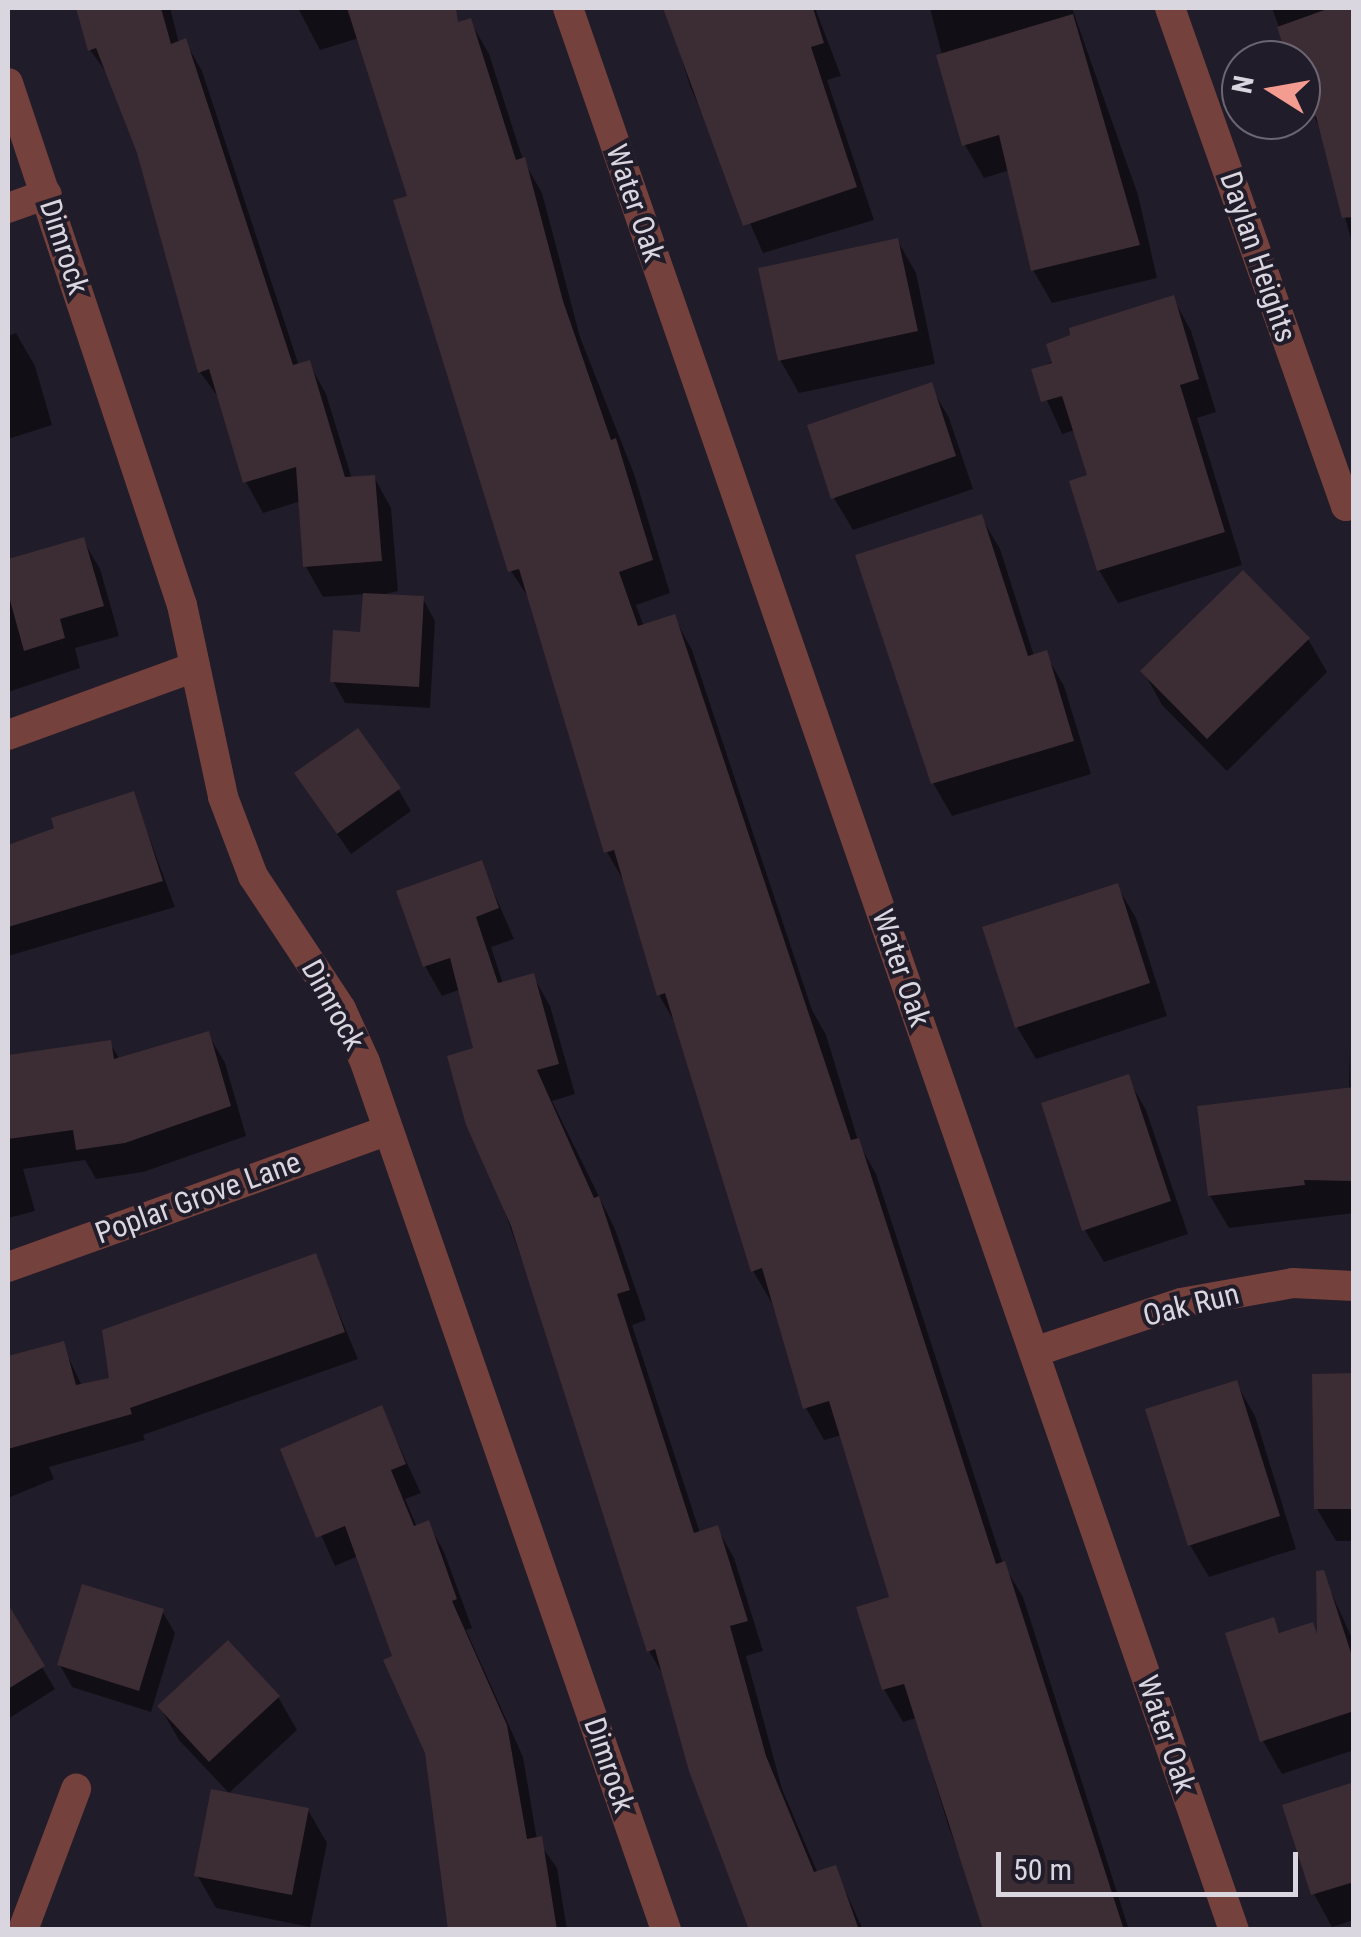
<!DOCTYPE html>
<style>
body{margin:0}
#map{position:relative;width:1361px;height:1937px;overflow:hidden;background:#211c29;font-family:"Roboto Condensed",sans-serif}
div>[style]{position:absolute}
.shadow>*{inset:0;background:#0007}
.building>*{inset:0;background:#3c2c33}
.street>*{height:30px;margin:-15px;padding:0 15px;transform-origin:15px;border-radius:15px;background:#75413c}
span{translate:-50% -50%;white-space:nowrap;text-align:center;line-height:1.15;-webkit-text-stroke:8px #211c29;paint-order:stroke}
.street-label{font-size:30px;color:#dad6e0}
.frame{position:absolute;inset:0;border:10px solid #dad6e0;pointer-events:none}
.north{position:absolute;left:1221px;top:40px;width:100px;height:100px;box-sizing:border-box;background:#211c29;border:2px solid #6b6672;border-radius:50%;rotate:281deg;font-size:28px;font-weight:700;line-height:40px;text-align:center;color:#dad6e0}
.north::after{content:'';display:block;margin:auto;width:35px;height:45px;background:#f59c90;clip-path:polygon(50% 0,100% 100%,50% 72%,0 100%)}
.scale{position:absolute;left:996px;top:1852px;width:302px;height:45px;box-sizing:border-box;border:5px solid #dad6e0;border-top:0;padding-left:12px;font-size:30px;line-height:35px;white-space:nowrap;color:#dad6e0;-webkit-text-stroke:8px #211c29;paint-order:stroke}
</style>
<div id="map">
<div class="shadow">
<div style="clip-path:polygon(79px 8px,170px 8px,179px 43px,185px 41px,202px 71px,299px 366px,309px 363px,326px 394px,352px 479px,374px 477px,391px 508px,398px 591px,377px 596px,423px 599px,435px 621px,430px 708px,345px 703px,333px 681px,363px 634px,365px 594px,323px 597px,306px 567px,301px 501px,263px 513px,246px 482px,221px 401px,200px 372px,139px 152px,111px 79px,90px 50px)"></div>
<div style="clip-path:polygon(298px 8px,443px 8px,450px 28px,470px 21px,489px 54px,523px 160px,542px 193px,580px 337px,634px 474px,670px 593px,636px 605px,644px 627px,674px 617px,692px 650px,812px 1010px,826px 1035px,859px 1144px,876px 1174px,1003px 1564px,1023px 1597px,1129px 1930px,989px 1930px,949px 1828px,916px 1718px,903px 1722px,884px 1689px,860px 1609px,892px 1599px,842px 1435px,824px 1440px,806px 1408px,772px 1303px,753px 1271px,678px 1028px,659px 995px,626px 885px,607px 852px,532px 603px,511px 571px,396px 202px,411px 197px,359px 38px,320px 50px)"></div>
<div style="clip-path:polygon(666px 8px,815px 8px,841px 76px,827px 80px,874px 220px,763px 253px,690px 86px)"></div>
<div style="clip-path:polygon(930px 8px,1072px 8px,1138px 195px,1157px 278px,1052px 303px,1033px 270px,1010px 170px,984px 178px,965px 145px)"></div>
<div style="clip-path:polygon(1272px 8px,1354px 8px,1354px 251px,1324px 138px,1301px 87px,1301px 60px,1291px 60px)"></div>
<div style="clip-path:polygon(897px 240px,916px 273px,935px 364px,799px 393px,780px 360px)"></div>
<div style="clip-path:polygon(1173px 298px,1191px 331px,1216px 412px,1197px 418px,1242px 565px,1118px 603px,1099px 570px,1090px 477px,1075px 430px,1062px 434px,1034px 371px)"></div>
<div style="clip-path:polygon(16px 333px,35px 366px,52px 425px,8px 439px,8px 336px)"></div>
<div style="clip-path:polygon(930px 385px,949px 418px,973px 489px,853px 530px,834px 498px)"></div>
<div style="clip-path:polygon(981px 517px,1000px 549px,1034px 656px,1045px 653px,1064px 686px,1091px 774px,952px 816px,933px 783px,859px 557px)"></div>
<div style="clip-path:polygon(83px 540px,100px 569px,119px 636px,75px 648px,80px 668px,8px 692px,8px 565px)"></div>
<div style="clip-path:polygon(1308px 639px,1327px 672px,1227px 771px,1162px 705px,1144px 672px)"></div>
<div style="clip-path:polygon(398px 789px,411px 811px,351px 854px,310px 795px)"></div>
<div style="clip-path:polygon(133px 794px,175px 907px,8px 956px,8px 847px)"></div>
<div style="clip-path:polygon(481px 863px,514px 939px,491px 947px,503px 984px,533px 976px,550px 1006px,575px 1094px,552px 1101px,615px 1229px,646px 1320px,632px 1325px,700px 1533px,717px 1528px,734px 1558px,763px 1651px,746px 1656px,782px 1789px,818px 1874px,835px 1868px,863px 1930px,750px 1930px,666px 1680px,649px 1651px,578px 1419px,450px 1057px,476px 1049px,461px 989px,442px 996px,425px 966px)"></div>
<div style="clip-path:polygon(1117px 886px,1136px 918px,1167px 1016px,1036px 1059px,1017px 1027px)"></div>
<div style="clip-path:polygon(208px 1034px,225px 1063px,246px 1136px,143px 1172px,96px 1179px,85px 1160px,23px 1169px,35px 1211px,8px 1218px,8px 1099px,110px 1043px,120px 1060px)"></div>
<div style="clip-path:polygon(1349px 1046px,1354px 1213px,1229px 1228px,1210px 1196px,1349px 1090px)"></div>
<div style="clip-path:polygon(1127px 1077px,1146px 1110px,1188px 1234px,1104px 1262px,1085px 1230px)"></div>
<div style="clip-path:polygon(315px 1256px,358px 1359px,143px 1435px,145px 1440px,49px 1467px,54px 1479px,8px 1498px,8px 1364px,62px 1344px,82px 1386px,111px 1380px)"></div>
<div style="clip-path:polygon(1354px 1376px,1354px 1541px,1336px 1541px,1317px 1509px)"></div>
<div style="clip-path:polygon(1236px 1383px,1255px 1416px,1296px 1549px,1209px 1577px,1190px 1545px)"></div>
<div style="clip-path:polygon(381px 1408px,421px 1493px,405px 1499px,417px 1527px,428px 1523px,444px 1552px,472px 1628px,466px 1630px,523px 1757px,537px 1840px,557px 1868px,567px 1930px,451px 1930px,427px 1752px,395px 1657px,358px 1556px,335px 1566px,283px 1450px)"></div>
<div style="clip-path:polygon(1322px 1572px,1354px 1643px,1354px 1750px,1282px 1774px,1263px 1741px,1273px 1620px,1281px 1635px,1319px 1639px)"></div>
<div style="clip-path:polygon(162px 1611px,175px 1633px,151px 1712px,72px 1687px,60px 1665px)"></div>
<div style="clip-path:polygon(12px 1617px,55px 1689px,8px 1719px,8px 1619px)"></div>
<div style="clip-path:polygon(278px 1697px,297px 1730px,229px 1793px,179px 1740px,160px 1707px)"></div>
<div style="clip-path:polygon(1354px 1785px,1354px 1920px,1332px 1927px,1314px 1894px,1285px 1807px)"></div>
<div style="clip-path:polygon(308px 1810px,327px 1843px,310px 1927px,216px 1908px,197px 1875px)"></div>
</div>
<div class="building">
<div style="clip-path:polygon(76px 8px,161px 8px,171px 44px,186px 38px,293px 365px,310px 360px,345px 477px,375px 475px,382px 561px,303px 567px,296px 467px,243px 483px,209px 369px,198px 373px,137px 153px,96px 48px,88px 51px)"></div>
<div style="clip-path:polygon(347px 8px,456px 8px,458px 22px,471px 18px,516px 160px,525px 157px,563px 301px,611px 440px,616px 438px,653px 560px,619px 572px,638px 626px,675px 614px,851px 1140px,859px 1138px,996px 1564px,1005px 1561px,1124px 1930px,983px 1930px,904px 1684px,882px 1690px,856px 1607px,889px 1597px,829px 1401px,803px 1409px,762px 1268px,751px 1272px,665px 993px,657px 996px,614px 850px,604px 853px,519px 569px,508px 572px,393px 200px,407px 196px)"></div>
<div style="clip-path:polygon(663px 8px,813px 8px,824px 43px,811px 47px,857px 187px,743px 226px)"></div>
<div style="clip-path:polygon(1330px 8px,1354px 8px,1354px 217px,1342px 218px,1316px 116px,1310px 118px,1301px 95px,1301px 60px,1288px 60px,1277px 27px)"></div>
<div style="clip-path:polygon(1073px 14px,1140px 245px,1031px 271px,999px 135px,962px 146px,936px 55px)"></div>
<div style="clip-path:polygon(898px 238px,918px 331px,778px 361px,758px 268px)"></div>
<div style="clip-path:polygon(1174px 295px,1199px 379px,1180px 385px,1225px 532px,1097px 571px,1069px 481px,1087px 475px,1062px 396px,1041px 402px,1031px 369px,1052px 363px,1046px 344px,1070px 335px,1069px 328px)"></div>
<div style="clip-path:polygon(932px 382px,956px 456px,831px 499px,807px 425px)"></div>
<div style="clip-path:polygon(982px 514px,1028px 656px,1047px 650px,1074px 741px,931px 784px,855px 555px)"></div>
<div style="clip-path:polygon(84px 537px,104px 606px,60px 619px,65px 638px,24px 651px,8px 593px,8px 559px)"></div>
<div style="clip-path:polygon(1243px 570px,1310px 638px,1207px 739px,1140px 671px)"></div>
<div style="clip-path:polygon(363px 593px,424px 596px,419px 687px,330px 682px,333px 630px,360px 632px)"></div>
<div style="clip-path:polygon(358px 728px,401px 788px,337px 834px,294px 773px)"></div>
<div style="clip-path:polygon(134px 791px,163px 881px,8px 927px,8px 845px,54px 828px,51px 818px)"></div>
<div style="clip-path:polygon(482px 860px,499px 908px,476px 917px,498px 983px,534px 973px,559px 1064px,537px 1070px,594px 1198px,599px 1196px,630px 1290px,617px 1294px,694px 1533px,718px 1525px,748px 1621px,730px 1626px,766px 1756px,814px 1872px,836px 1865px,859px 1930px,749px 1930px,689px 1771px,655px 1649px,647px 1652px,511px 1226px,466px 1125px,447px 1056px,473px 1048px,450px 958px,423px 967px,396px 891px)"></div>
<div style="clip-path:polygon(1118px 883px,1150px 983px,1015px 1028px,982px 927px)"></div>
<div style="clip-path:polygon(209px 1031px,231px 1106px,125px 1143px,76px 1150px,73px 1130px,8px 1139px,8px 1055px,111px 1040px,114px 1059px)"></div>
<div style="clip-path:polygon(1129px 1074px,1171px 1201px,1082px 1231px,1041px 1103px)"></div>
<div style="clip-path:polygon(1354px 1087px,1354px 1181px,1304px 1180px,1305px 1185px,1208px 1196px,1197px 1106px)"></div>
<div style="clip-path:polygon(316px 1253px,345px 1332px,130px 1408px,132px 1414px,8px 1449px,8px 1356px,64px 1341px,76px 1385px,109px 1378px,102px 1330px)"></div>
<div style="clip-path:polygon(1354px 1373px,1354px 1509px,1314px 1509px,1312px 1374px)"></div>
<div style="clip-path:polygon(1237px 1380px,1280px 1516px,1188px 1546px,1145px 1409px)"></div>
<div style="clip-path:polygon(382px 1405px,406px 1464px,391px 1470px,414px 1526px,429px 1520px,457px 1599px,452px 1601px,507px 1725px,527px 1839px,542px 1836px,557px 1930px,448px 1930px,425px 1753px,383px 1660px,392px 1656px,345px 1526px,316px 1538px,280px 1449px)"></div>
<div style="clip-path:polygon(1324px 1570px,1354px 1662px,1354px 1711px,1260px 1742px,1225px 1633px,1274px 1617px,1279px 1633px,1313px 1622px,1317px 1634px,1316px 1571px)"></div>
<div style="clip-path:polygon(82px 1584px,164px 1609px,139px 1691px,57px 1665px)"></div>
<div style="clip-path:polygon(8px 1604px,45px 1666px,8px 1689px)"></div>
<div style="clip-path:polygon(228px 1640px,280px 1696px,209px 1762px,157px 1706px)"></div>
<div style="clip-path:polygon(1354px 1782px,1354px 1882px,1311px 1895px,1282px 1805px)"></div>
<div style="clip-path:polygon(211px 1789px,309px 1808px,292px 1895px,194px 1876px)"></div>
</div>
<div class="street">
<div style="left:568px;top:8px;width:2034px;rotate:70.89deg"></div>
<div style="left:1170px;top:8px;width:528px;rotate:70.54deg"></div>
<div style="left:1346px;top:506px;width:9px;rotate:-21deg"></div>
<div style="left:8px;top:83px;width:550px;rotate:71.57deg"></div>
<div style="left:182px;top:605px;width:196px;rotate:77.9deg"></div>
<div style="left:223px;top:797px;width:85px;rotate:69.2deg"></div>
<div style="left:253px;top:876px;width:159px;rotate:56.5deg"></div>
<div style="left:341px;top:1009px;width:58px;rotate:65.6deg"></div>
<div style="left:365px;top:1062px;width:919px;rotate:70.87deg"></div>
<div style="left:8px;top:208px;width:41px;rotate:-19.7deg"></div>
<div style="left:8px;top:735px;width:199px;rotate:-20deg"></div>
<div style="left:8px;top:1267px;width:404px;rotate:-19.8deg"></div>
<div style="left:1034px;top:1352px;width:155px;rotate:-18.4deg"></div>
<div style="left:1181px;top:1303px;width:114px;rotate:-10.1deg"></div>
<div style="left:1293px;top:1283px;width:61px;rotate:2.8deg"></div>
<div style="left:23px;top:1930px;width:151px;rotate:-69.4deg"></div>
</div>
<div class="street-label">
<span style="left:635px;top:203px;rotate:71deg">Water Oak</span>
<span style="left:64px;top:247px;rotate:72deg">Dimrock</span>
<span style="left:1258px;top:257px;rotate:71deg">Daylan Heights</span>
<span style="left:901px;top:968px;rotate:71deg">Water Oak</span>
<span style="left:333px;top:1005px;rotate:61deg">Dimrock</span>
<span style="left:198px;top:1198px;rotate:-20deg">Poplar Grove Lane</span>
<span style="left:1191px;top:1305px;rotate:-14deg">Oak Run</span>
<span style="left:1166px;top:1734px;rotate:71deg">Water Oak</span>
<span style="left:609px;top:1765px;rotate:71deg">Dimrock</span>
</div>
<div class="frame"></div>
<div class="north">N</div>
<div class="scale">50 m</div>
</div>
